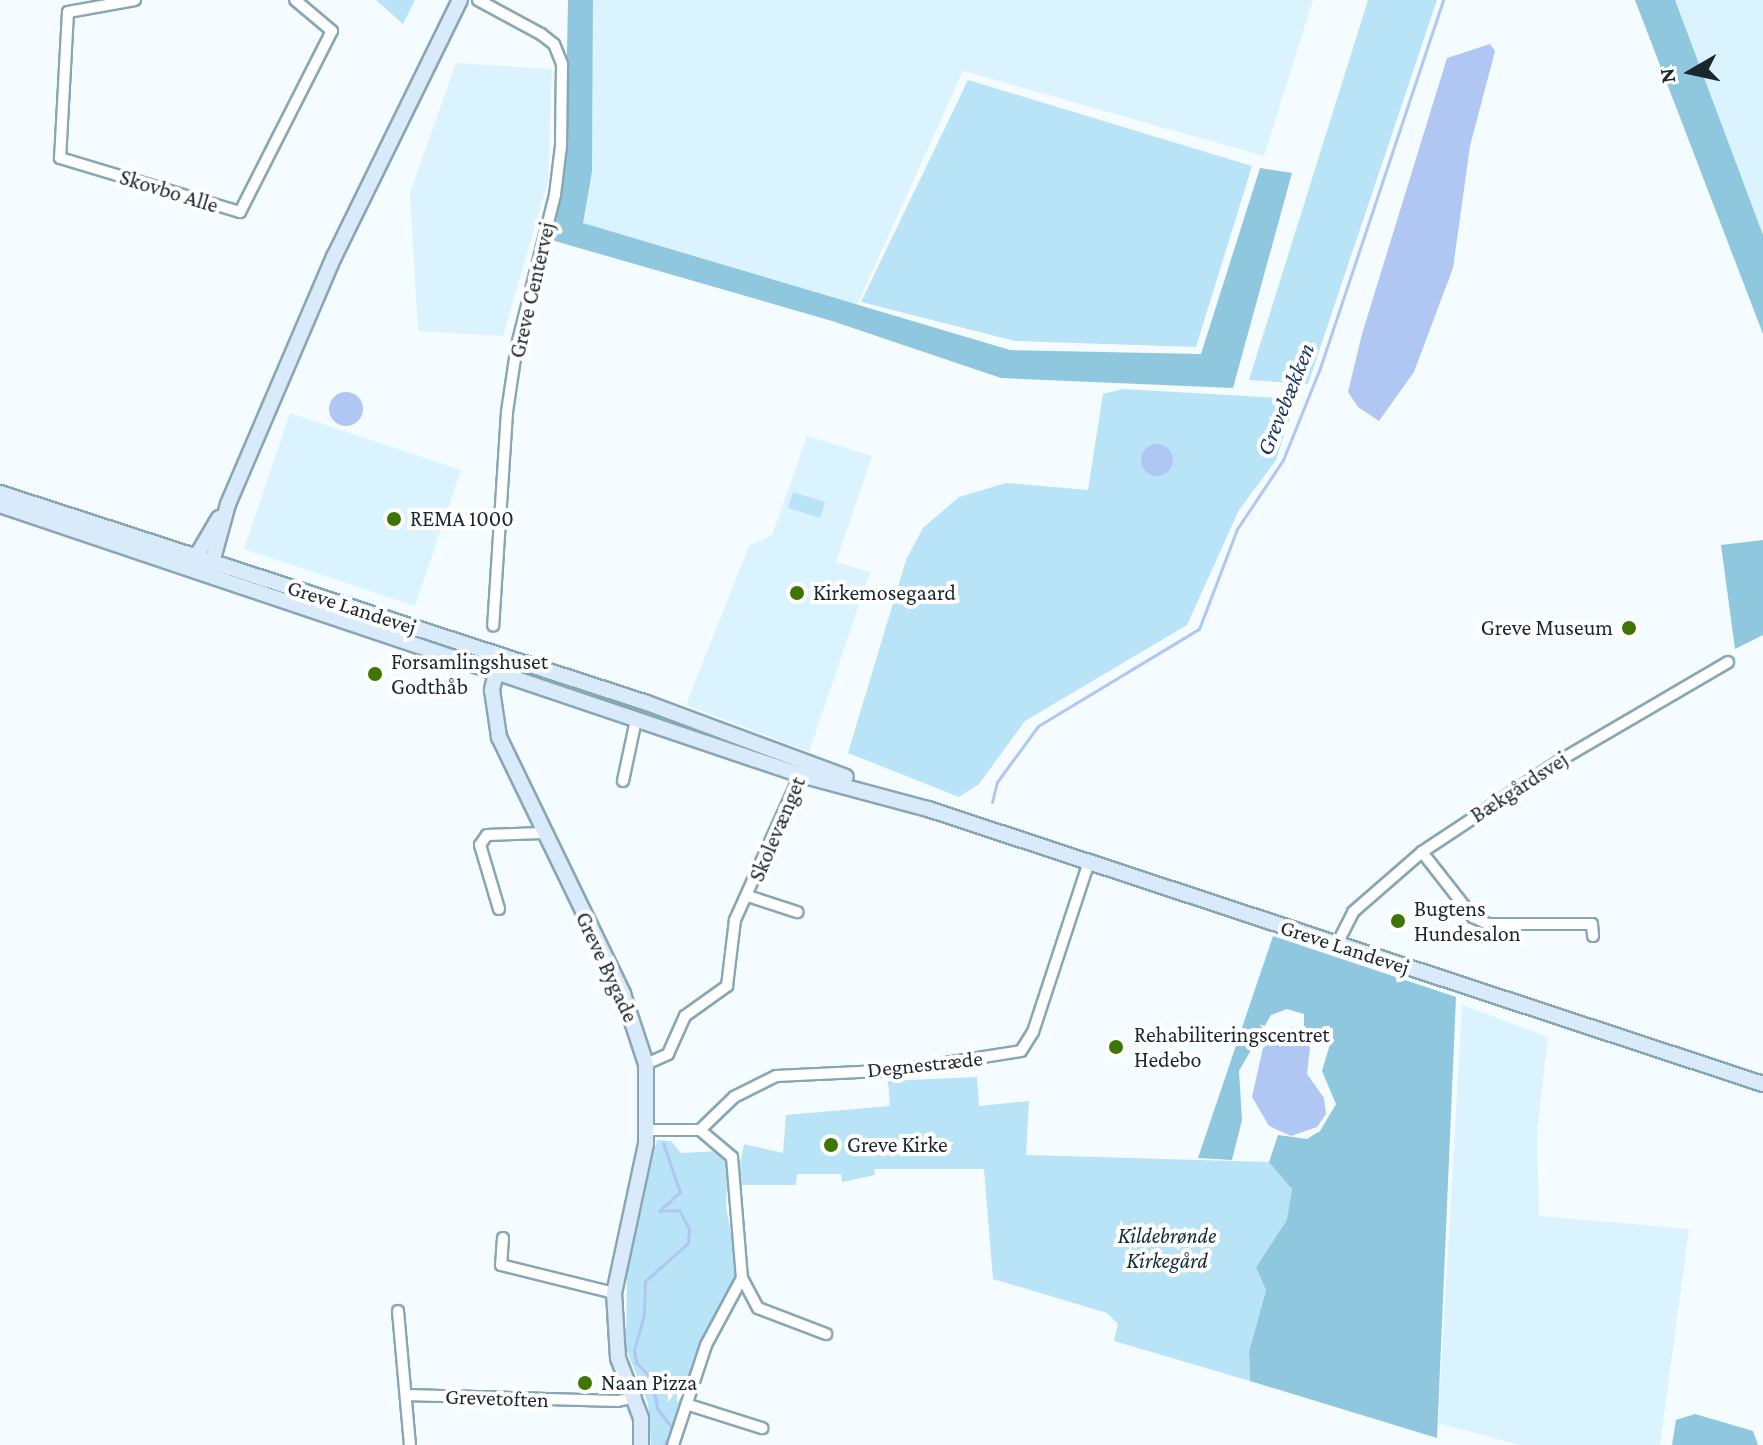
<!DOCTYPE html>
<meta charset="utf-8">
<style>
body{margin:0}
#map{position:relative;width:1763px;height:1445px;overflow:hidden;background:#f5fcff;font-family:"Crimson Pro",serif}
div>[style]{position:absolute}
.built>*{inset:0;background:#dbf3fe}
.green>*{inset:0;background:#b9e3f6}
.forest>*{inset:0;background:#8fc7de}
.water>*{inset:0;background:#b0c7f3}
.round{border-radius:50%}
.stream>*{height:3px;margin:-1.5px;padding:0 1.5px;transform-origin:1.5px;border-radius:1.5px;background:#b0c7f3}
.roads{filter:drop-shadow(2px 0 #88a7b5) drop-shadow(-2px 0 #88a7b5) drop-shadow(0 2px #88a7b5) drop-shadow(0 -2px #88a7b5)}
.street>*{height:10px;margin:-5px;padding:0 5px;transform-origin:5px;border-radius:5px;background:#fff}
.secondary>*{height:14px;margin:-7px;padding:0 7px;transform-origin:7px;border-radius:7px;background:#d9ebfa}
.dots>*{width:22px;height:22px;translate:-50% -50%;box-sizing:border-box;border:4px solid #fff;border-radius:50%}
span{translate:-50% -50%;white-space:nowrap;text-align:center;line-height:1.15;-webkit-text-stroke:8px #fff;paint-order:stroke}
.street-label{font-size:22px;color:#1b272d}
.poi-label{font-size:22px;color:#1b272d}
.left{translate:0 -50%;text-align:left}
.right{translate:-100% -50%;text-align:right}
.park-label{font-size:22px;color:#122d38;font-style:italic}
.water-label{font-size:24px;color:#1d366a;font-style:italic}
.north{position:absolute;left:1651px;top:32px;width:80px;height:80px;-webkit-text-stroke:6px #fff;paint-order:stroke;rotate:261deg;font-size:22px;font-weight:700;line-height:32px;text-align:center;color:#1b272d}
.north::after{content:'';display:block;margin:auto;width:28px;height:36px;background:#1b272d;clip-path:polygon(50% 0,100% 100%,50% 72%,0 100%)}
</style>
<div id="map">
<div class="built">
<div style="clip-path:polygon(593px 0,1313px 0,1264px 156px,963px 71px,857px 305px,582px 223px,592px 172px)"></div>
<div style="clip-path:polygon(1651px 0,1763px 0,1763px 290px)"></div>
<div style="clip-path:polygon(456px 63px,552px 69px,548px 181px,503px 336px,418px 331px,410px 193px)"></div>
<div style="clip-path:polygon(290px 413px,461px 470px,415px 606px,244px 549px)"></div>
<div style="clip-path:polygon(807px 436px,872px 456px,836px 562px,870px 572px,809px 752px,686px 705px,749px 546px,772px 535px)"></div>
<div style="clip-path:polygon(1462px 1005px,1548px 1037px,1537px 1131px,1539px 1216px,1689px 1229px,1660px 1445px,1520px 1445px,1438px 1423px)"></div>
</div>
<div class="green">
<div style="clip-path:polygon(376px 0,415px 0,403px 24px)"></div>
<div style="clip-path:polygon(1368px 0,1437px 0,1308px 384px,1249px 380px)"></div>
<div style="clip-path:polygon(968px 80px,1252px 166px,1196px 347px,1015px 341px,861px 302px)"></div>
<div style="clip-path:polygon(1122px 389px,1296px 399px,1276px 460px,1239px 510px,1187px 625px,1025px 721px,979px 784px,959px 797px,848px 753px,906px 560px,923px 528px,959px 497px,1006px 483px,1088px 490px,1103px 394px)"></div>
<div style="clip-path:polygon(793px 492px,825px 502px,820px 518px,788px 508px)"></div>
<div style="clip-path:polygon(977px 1077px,979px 1106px,1029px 1101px,1026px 1155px,1269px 1162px,1286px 1178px,1292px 1189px,1288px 1219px,1256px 1267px,1266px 1290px,1249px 1352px,1250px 1381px,1114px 1341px,1118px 1324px,1107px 1313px,993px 1279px,984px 1169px,874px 1169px,875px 1175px,842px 1182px,841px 1174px,797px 1174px,796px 1185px,736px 1185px,744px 1144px,783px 1153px,786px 1115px,890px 1106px,888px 1081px)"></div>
<div style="clip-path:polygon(657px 1140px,671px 1141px,681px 1153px,720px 1151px,728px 1159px,726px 1206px,739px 1277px,716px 1312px,668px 1445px,651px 1445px,648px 1403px,626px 1349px,627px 1266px)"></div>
</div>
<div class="forest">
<div style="clip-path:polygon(568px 0,593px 0,592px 172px,583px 223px,1010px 350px,1201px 354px,1260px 168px,1292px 173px,1233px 388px,1001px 378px,832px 321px,548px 239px,565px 155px)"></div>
<div style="clip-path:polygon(1635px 0,1675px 0,1763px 235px,1763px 334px)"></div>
<div style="clip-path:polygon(1763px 540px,1763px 635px,1735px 649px,1721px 545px)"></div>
<div style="clip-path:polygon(1273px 936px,1456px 997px,1437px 1438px,1250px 1381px,1249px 1352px,1266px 1290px,1256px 1267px,1287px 1220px,1292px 1189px,1269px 1162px,1278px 1135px,1307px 1139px,1320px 1131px,1336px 1104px,1322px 1071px,1330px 1044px,1304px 1029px,1304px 1014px,1287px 1009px,1271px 1015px,1239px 1071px,1242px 1120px,1232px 1160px,1198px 1158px)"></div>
<div style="clip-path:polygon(1695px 1414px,1753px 1431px,1758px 1445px,1672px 1445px,1676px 1420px)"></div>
</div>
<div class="water">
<div style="clip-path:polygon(1490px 44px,1495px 51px,1470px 146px,1453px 268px,1414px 372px,1379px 421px,1358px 407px,1348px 392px,1362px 334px,1447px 58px)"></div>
<div class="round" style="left:329px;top:392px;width:34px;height:34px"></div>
<div class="round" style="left:1141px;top:444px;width:32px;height:32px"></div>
<div style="clip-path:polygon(1292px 1027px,1310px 1048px,1307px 1074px,1324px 1098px,1326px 1114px,1317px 1127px,1291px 1136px,1269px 1126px,1252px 1097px,1263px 1048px)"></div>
</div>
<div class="stream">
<div style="left:992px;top:802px;width:21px;rotate:-76deg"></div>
<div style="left:997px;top:782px;width:69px;rotate:-53.8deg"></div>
<div style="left:1038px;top:726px;width:188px;rotate:-31.1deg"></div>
<div style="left:1199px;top:629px;width:107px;rotate:-69.2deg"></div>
<div style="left:1237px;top:529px;width:83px;rotate:-56.3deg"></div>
<div style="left:1283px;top:460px;width:99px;rotate:-68.1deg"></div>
<div style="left:1320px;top:368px;width:388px;rotate:-71.5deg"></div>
<div style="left:663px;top:1143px;width:52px;rotate:70.9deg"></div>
<div style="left:680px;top:1192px;width:28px;rotate:138deg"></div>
<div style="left:659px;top:1211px;width:20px;rotate:-3deg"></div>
<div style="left:679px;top:1210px;width:21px;rotate:62deg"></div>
<div style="left:689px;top:1229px;width:14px;rotate:94deg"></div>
<div style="left:688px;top:1243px;width:57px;rotate:138.5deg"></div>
<div style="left:645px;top:1281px;width:34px;rotate:92deg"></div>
<div style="left:644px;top:1315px;width:35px;rotate:106deg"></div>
<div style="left:634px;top:1349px;width:13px;rotate:81deg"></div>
<div style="left:636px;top:1362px;width:24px;rotate:48deg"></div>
<div style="left:652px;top:1380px;width:28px;rotate:80deg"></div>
<div style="left:657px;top:1408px;width:26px;rotate:53deg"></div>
<div style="left:673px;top:1429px;width:18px;rotate:119deg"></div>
</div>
<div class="roads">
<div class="street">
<div style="left:135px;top:0;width:68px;rotate:169.8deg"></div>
<div style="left:68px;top:12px;width:146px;rotate:93.1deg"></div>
<div style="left:60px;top:158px;width:188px;rotate:16.7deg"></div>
<div style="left:240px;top:212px;width:203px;rotate:-63.1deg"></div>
<div style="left:332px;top:31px;width:48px;rotate:-140deg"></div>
<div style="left:478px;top:0;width:72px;rotate:28.4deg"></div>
<div style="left:541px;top:34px;width:16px;rotate:38deg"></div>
<div style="left:554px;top:44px;width:22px;rotate:68deg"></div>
<div style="left:562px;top:64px;width:82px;rotate:90.7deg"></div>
<div style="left:561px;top:146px;width:49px;rotate:97deg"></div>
<div style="left:555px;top:195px;width:155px;rotate:104.2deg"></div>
<div style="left:517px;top:345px;width:68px;rotate:98.5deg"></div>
<div style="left:507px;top:412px;width:214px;rotate:93.7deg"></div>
<div style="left:623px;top:781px;width:62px;rotate:-78deg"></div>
<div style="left:1422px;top:852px;width:83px;rotate:51.9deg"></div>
<div style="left:1473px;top:917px;width:17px;rotate:25deg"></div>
<div style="left:1488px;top:924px;width:104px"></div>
<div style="left:1592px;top:924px;width:12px;rotate:85deg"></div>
<div style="left:748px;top:896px;width:52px;rotate:18.1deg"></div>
<div style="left:499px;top:909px;width:67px;rotate:-106.5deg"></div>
<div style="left:480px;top:845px;width:12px;rotate:-55deg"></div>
<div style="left:487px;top:835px;width:55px;rotate:-2.1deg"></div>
<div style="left:1337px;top:944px;width:36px;rotate:-63deg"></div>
<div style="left:1353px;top:912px;width:91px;rotate:-41deg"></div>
<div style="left:1422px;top:852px;width:170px;rotate:-33.5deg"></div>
<div style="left:1564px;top:758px;width:190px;rotate:-30.3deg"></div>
<div style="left:646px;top:1064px;width:24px;rotate:-24deg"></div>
<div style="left:668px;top:1054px;width:42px;rotate:-65.9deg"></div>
<div style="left:685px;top:1016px;width:52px;rotate:-35.5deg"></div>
<div style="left:727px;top:986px;width:66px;rotate:-83.1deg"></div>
<div style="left:735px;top:920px;width:166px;rotate:-65.8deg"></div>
<div style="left:648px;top:1130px;width:52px"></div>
<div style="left:700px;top:1130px;width:47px;rotate:-44.1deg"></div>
<div style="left:734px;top:1097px;width:47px;rotate:-26.6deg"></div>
<div style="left:776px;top:1076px;width:125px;rotate:-2.7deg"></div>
<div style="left:901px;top:1070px;width:121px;rotate:-9deg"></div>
<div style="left:1021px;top:1051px;width:22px;rotate:-58deg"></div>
<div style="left:1033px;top:1032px;width:179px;rotate:-71.8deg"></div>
<div style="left:700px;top:1130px;width:42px;rotate:40.2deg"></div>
<div style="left:732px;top:1157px;width:121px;rotate:85.3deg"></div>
<div style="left:742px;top:1278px;width:34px;rotate:62deg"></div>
<div style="left:758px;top:1308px;width:73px;rotate:20.9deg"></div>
<div style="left:503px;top:1238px;width:27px;rotate:94deg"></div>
<div style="left:501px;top:1265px;width:116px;rotate:13.9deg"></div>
<div style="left:398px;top:1311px;width:135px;rotate:84.9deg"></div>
<div style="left:406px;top:1395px;width:212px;rotate:1.6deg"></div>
<div style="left:618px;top:1401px;width:18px;rotate:-13deg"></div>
<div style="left:689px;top:1405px;width:77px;rotate:17.5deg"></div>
<div style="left:673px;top:1445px;width:105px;rotate:-71.7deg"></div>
<div style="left:706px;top:1345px;width:76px;rotate:-61.8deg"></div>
</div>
<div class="secondary">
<div style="left:0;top:493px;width:680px;rotate:17.98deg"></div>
<div style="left:647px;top:703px;width:212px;rotate:20.4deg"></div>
<div style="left:0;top:505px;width:845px;rotate:18.63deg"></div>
<div style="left:801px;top:775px;width:131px;rotate:15deg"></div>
<div style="left:928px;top:809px;width:879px;rotate:18.23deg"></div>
<div style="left:193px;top:562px;width:51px;rotate:-59.4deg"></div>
<div style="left:210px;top:570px;width:68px;rotate:-74.7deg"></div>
<div style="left:228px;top:504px;width:269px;rotate:-66.8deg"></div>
<div style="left:334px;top:257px;width:286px;rotate:-63.9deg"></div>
<div style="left:497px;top:668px;width:23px;rotate:103deg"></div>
<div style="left:492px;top:690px;width:48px;rotate:81.5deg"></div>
<div style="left:499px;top:737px;width:285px;rotate:64.2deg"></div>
<div style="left:623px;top:994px;width:74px;rotate:71.8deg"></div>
<div style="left:646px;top:1064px;width:80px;rotate:90deg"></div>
<div style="left:646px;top:1144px;width:152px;rotate:102.1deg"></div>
<div style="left:614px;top:1293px;width:65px;rotate:86.5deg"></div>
<div style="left:618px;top:1358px;width:64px;rotate:69deg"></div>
<div style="left:641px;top:1418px;width:27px;rotate:90deg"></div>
</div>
</div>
<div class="dots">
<div style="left:394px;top:519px;background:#3f7501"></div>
<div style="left:797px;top:593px;background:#3f7501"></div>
<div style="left:1629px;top:628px;background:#3f7501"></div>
<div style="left:375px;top:674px;background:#3f7501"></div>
<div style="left:1398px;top:921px;background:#3f7501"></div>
<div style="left:1116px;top:1047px;background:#3f7501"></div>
<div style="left:831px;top:1145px;background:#3f7501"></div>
<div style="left:585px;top:1383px;background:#3f7501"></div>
</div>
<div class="street-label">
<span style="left:169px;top:191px;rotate:17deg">Skovbo Alle</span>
<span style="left:532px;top:290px;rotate:-77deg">Greve Centervej</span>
<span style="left:352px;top:607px;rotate:18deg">Greve Landevej</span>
<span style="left:1519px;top:787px;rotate:-33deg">Bækgårdsvej</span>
<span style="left:777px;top:829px;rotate:-67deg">Skolevænget</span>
<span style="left:1345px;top:947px;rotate:18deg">Greve Landevej</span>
<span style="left:607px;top:967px;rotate:65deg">Greve Bygade</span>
<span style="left:925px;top:1064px;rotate:-6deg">Degnestræde</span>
<span style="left:497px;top:1398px;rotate:2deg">Grevetoften</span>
</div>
<div class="poi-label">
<span class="left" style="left:410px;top:519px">REMA 1000</span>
<span class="left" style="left:813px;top:593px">Kirkemosegaard</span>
<span class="right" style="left:1613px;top:628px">Greve Museum</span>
<span class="left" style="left:391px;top:674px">Forsamlingshuset<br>Godthåb</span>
<span class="left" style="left:1414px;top:921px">Bugtens<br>Hundesalon</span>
<span class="left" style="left:1134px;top:1047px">Rehabiliteringscentret<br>Hedebo</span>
<span class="left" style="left:847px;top:1145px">Greve Kirke</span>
<span class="left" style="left:601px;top:1383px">Naan Pizza</span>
</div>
<div class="park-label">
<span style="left:1167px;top:1248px">Kildebrønde<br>Kirkegård</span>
</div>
<div class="water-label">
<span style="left:1285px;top:399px;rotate:-68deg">Grevebækken</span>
</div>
<div class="north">N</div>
</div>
